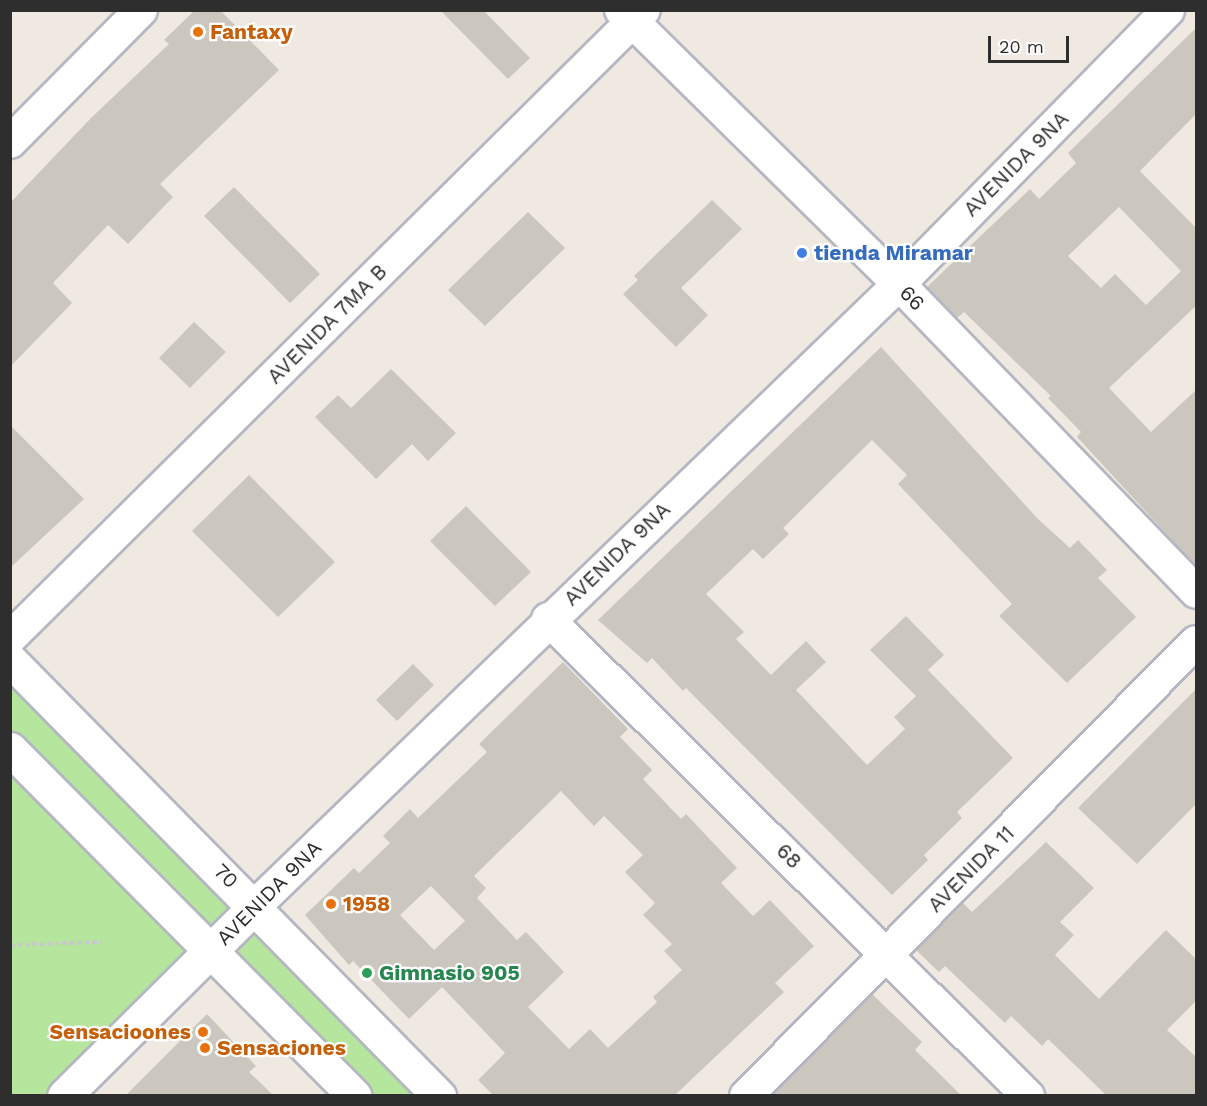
<!DOCTYPE html>
<style>
body{margin:0}
#map{position:relative;width:1207px;height:1106px;overflow:hidden;background:#efe9e1;font-family:"Work Sans",sans-serif}
div>[style]{position:absolute}
.green>*{inset:0;background:#b6e59e}
.building>*{inset:0;background:#cbc7bf}
.path>*{height:4px;margin-top:-2px;transform-origin:0;background:repeating-linear-gradient(90deg,#c9c9c9 0 4.5px,transparent 0 7.5px)}
.roads{filter:drop-shadow(2px 0 #b4b7c1) drop-shadow(-2px 0 #b4b7c1) drop-shadow(0 2px #b4b7c1) drop-shadow(0 -2px #b4b7c1)}
.minor>*{height:32px;margin:-16px;padding:0 16px;transform-origin:16px;border-radius:16px;background:#fff}
.tertiary>*{height:33px;margin:-16.5px;padding:0 16.5px;transform-origin:16.5px;border-radius:16.5px;background:#fff}
.secondary>*{height:33px;margin:-16.5px;padding:0 16.5px;transform-origin:16.5px;border-radius:16.5px;background:#fff}
.dots>*{width:16px;height:16px;translate:-50% -50%;box-sizing:border-box;border:3px solid #fff;border-radius:50%}
span{translate:-50% -50%;white-space:nowrap;text-align:center;line-height:1.15;-webkit-text-stroke:4.5px #fff;paint-order:stroke}
.food-label{font-size:21px;color:#c56008;font-weight:700}
.left{translate:0 -50%;text-align:left}
.right{translate:-100% -50%;text-align:right}
.street-label{font-size:21px;color:#2e2e2e}
.shop-label{font-size:21px;color:#366cbe;font-weight:700}
.leisure-label{font-size:21px;color:#27864d;font-weight:700}
.frame{position:absolute;inset:0;border:12px solid #2e2e2e;pointer-events:none}
.scale{position:absolute;left:988px;top:36px;width:81px;height:27px;box-sizing:border-box;border:3px solid #2e2e2e;border-top:0;padding-left:8px;font-size:18px;line-height:21px;white-space:nowrap;color:#2e2e2e;-webkit-text-stroke:4px #fff;paint-order:stroke}
</style>
<div id="map">
<div class="green">
<div style="clip-path:polygon(10px 680px,230px 903px,235px 926px,263px 935px,420px 1095px,370px 1095px,238px 961px,235px 926px,209px 925px,193px 915px,11px 731px)"></div>
<div style="clip-path:polygon(10px 747px,212px 950px,64px 1095px,11px 1095px)"></div>
</div>
<div class="building">
<div style="clip-path:polygon(195px 10px,220px 10px,279px 70px,160px 184px,173px 197px,128px 244px,108px 225px,53px 283px,72px 303px,10px 367px,10px 203px,91px 118px,169px 44px,164px 40px)"></div>
<div style="clip-path:polygon(440px 10px,483px 10px,530px 58px,508px 79px)"></div>
<div style="clip-path:polygon(evenodd,1197px 27px,1197px 113px,1140px 171px,1197px 229px,1197px 305px,1109px 388px,1151px 432px,1197px 389px,1197px 567px,1077px 437px,1081px 432px,1048px 398px,1051px 396px,964px 312px,957px 318px,927px 287px,1030px 189px,1039px 199px,1076px 163px,1068px 153px,1197px 27px,1119px 207px,1181px 271px,1146px 305px,1115px 274px,1101px 288px,1068px 256px,1119px 207px)"></div>
<div style="clip-path:polygon(234px 187px,320px 274px,290px 303px,204px 216px)"></div>
<div style="clip-path:polygon(712px 200px,742px 229px,681px 288px,708px 315px,676px 347px,623px 294px,638px 280px,634px 276px)"></div>
<div style="clip-path:polygon(528px 212px,565px 248px,485px 326px,448px 290px)"></div>
<div style="clip-path:polygon(194px 322px,226px 352px,190px 388px,159px 358px)"></div>
<div style="clip-path:polygon(881px 347px,1038px 519px,1070px 548px,1078px 540px,1107px 570px,1098px 578px,1136px 617px,1067px 683px,999px 616px,1012px 604px,898px 484px,907px 475px,872px 440px,783px 528px,789px 534px,763px 559px,753px 549px,706px 594px,744px 632px,736px 639px,771px 675px,806px 641px,826px 662px,796px 690px,867px 765px,905px 729px,894px 717px,916px 696px,870px 650px,906px 616px,944px 655px,928px 670px,1013px 758px,957px 812px,962px 818px,924px 855px,928px 860px,892px 895px,686px 688px,683px 691px,652px 658px,647px 663px,598px 620px)"></div>
<div style="clip-path:polygon(391px 369px,456px 433px,428px 461px,412px 444px,376px 479px,315px 417px,338px 395px,351px 408px)"></div>
<div style="clip-path:polygon(10px 425px,84px 499px,10px 568px)"></div>
<div style="clip-path:polygon(249px 475px,335px 562px,278px 617px,192px 531px)"></div>
<div style="clip-path:polygon(466px 506px,531px 572px,495px 606px,430px 541px)"></div>
<div style="clip-path:polygon(evenodd,563px 662px,628px 729px,620px 737px,652px 770px,643px 779px,681px 819px,686px 814px,737px 868px,721px 883px,753px 916px,770px 900px,814px 946px,775px 983px,784px 992px,675px 1095px,493px 1095px,478px 1080px,505px 1053px,442px 987px,409px 1019px,353px 961px,349px 965px,305px 915px,354px 868px,359px 873px,390px 843px,383px 836px,410px 809px,418px 818px,487px 752px,479px 744px,563px 662px,561px 791px,594px 826px,604px 816px,643px 855px,625px 872px,655px 903px,643px 915px,672px 944px,664px 951px,682px 970px,653px 997px,657px 1002px,608px 1048px,590px 1029px,569px 1049px,528px 1007px,564px 972px,526px 932px,517px 940px,477px 898px,486px 888px,474px 876px,561px 791px,563px 662px,431px 886px,465px 921px,434px 950px,400px 915px,431px 886px)"></div>
<div style="clip-path:polygon(413px 664px,434px 685px,397px 721px,376px 700px)"></div>
<div style="clip-path:polygon(1197px 688px,1197px 803px,1137px 864px,1078px 808px)"></div>
<div style="clip-path:polygon(1046px 842px,1094px 888px,1060px 922px,1074px 935px,1055px 955px,1099px 999px,1166px 930px,1197px 960px,1197px 1000px,1167px 1030px,1197px 1058px,1197px 1095px,1106px 1095px,1048px 1039px,1042px 1046px,1011px 1016px,1005px 1023px,945px 966px,939px 972px,916px 950px,963px 903px,972px 912px)"></div>
<div style="clip-path:polygon(872px 994px,922px 1042px,915px 1050px,961px 1095px,772px 1095px)"></div>
<div style="clip-path:polygon(207px 1014px,256px 1066px,249px 1072px,273px 1095px,126px 1095px)"></div>
</div>
<div class="path">
<div style="left:10px;top:945px;width:91px;rotate:-1.9deg"></div>
</div>
<div class="roads">
<div class="minor">
<div style="left:621px;top:10px;width:390px;rotate:44.6deg"></div>
<div style="left:899px;top:284px;width:428px;rotate:46deg"></div>
<div style="left:10px;top:142px;width:186px;rotate:-45.2deg"></div>
<div style="left:548px;top:619px;width:677px;rotate:44.82deg"></div>
<div style="left:10px;top:638px;width:892px;rotate:-44.73deg"></div>
<div style="left:255px;top:906px;width:895px;rotate:-44deg"></div>
<div style="left:899px;top:284px;width:384px;rotate:-45.5deg"></div>
<div style="left:746px;top:1096px;width:639px;rotate:-45.25deg"></div>
</div>
<div class="tertiary">
<div style="left:64px;top:1096px;width:269px;rotate:-44.8deg"></div>
</div>
<div class="secondary">
<div style="left:10px;top:660px;width:612px;rotate:45.46deg"></div>
<div style="left:10px;top:749px;width:489px;rotate:45.2deg"></div>
</div>
</div>
<div class="dots">
<div style="left:198px;top:32px;background:#e8710a"></div>
<div style="left:802px;top:253px;background:#3f7fe0"></div>
<div style="left:331px;top:904px;background:#e8710a"></div>
<div style="left:367px;top:973px;background:#2e9e5b"></div>
<div style="left:203px;top:1032px;background:#e8710a"></div>
<div style="left:205px;top:1048px;background:#e8710a"></div>
</div>
<div class="food-label">
<span class="left" style="left:210px;top:32px">Fantaxy</span>
<span class="left" style="left:343px;top:904px">1958</span>
<span class="right" style="left:191px;top:1032px">Sensacioones</span>
<span class="left" style="left:217px;top:1048px">Sensaciones</span>
</div>
<div class="street-label">
<span style="left:1016px;top:164px;rotate:-45deg">AVENIDA 9NA</span>
<span style="left:912px;top:298px;rotate:46deg">66</span>
<span style="left:327px;top:324px;rotate:-45deg">AVENIDA 7MA B</span>
<span style="left:617px;top:554px;rotate:-44deg">AVENIDA 9NA</span>
<span style="left:789px;top:856px;rotate:45deg">68</span>
<span style="left:971px;top:869px;rotate:-45deg">AVENIDA 11</span>
<span style="left:226px;top:876px;rotate:45deg">70</span>
<span style="left:269px;top:893px;rotate:-45deg">AVENIDA 9NA</span>
</div>
<div class="shop-label">
<span class="left" style="left:814px;top:253px">tienda Miramar</span>
</div>
<div class="leisure-label">
<span class="left" style="left:379px;top:973px">Gimnasio 905</span>
</div>
<div class="frame"></div>
<div class="scale">20 m</div>
</div>
